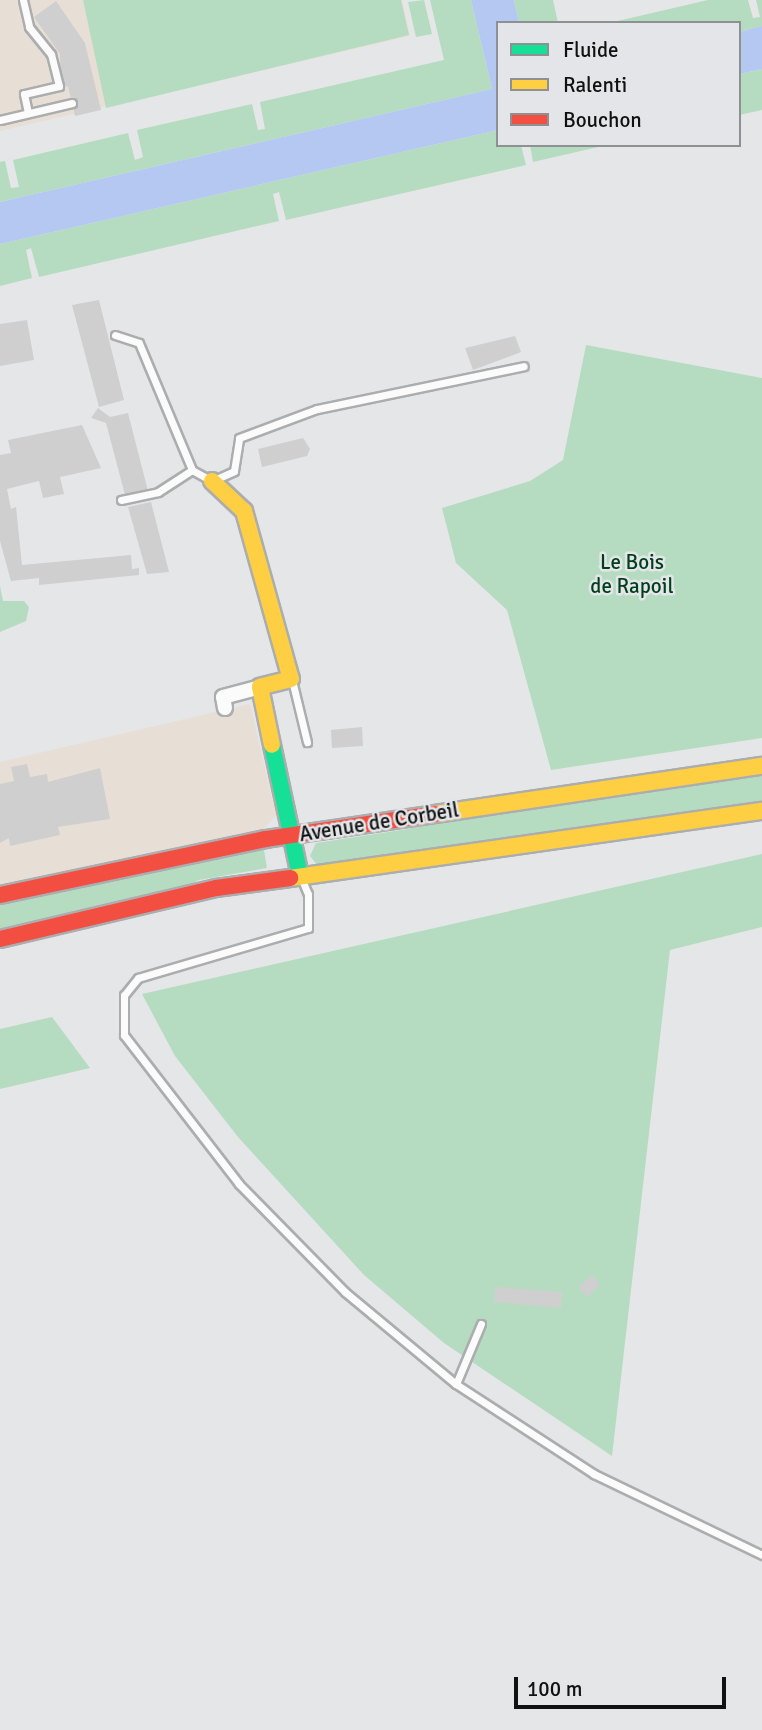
<!DOCTYPE html>
<style>
body{margin:0}
#map{position:relative;width:762px;height:1730px;overflow:hidden;background:#e5e6e7;font-family:Signika,sans-serif}
div>[style]{position:absolute}
.commercial>*{inset:0;background:#e7dfd5}
.green>*{inset:0;background:#b5dcc0}
.water>*{inset:0;background:#b4c8f2}
.building>*{inset:0;background:#cfcfd0}
.roads{filter:drop-shadow(2px 0 #acadae) drop-shadow(-2px 0 #acadae) drop-shadow(0 2px #acadae) drop-shadow(0 -2px #acadae)}
.lane>*{height:7px;margin:-3.5px;padding:0 3.5px;transform-origin:3.5px;border-radius:3.5px;background:#fbfbfb}
.street>*{height:14px;margin:-7px;padding:0 7px;transform-origin:7px;border-radius:7px;background:#fbfbfb}
.fast>*{height:16px;margin:-8px;padding:0 8px;transform-origin:8px;border-radius:8px;background:#16e098}
.slow>*{height:16px;margin:-8px;padding:0 8px;transform-origin:8px;border-radius:8px;background:#ffcf43}
.jam>*{height:16px;margin:-8px;padding:0 8px;transform-origin:8px;border-radius:8px;background:#f24e42}
span{translate:-50% -50%;white-space:nowrap;text-align:center;line-height:1.15;-webkit-text-stroke:5px #e4e5e8;paint-order:stroke}
.park-label{font-size:21px;color:#003f1b}
.street-label{font-size:21px;color:#101111}
.legend{position:absolute;left:496px;top:21px;width:245px;height:126px;box-sizing:border-box;background:#e4e5e8;border:2px solid #8f9092;margin:0;padding:9px 12px;list-style:none;font-size:21px;color:#101111}
.legend li{display:flex;align-items:center;gap:14px;height:35px}
.legend b{width:35px;border:2px solid #8f9092}
.scale{position:absolute;left:514px;top:1677px;width:212px;height:32px;box-sizing:border-box;border:4px solid #101111;border-top:0;padding-left:9px;font-size:21px;line-height:24px;white-space:nowrap;color:#101111;-webkit-text-stroke:5px #e4e5e8;paint-order:stroke}
</style>
<div id="map">
<div class="commercial">
<div style="clip-path:polygon(0 0,402px 0,410px 36px,0 131px)"></div>
<div style="clip-path:polygon(250px 704px,276px 815px,261px 832px,0 890px,0 762px)"></div>
</div>
<div class="green">
<div style="clip-path:polygon(83px 0,401px 0,409px 35px,106px 108px)"></div>
<div style="clip-path:polygon(424px 0,432px 34px,416px 37px,408px 2px)"></div>
<div style="clip-path:polygon(430px 0,471px 0,492px 89px,0 202px,0 162px,5px 161px,11px 188px,19px 187px,13px 160px,128px 133px,135px 160px,143px 157px,137px 130px,252px 104px,258px 130px,265px 129px,260px 102px,444px 60px)"></div>
<div style="clip-path:polygon(514px 0,553px 0,558px 23px,519px 23px)"></div>
<div style="clip-path:polygon(708px 0,748px 0,753px 18px,760px 17px,756px 0,762px 0,762px 26px,739px 32px,739px 23px,609px 23px)"></div>
<div style="clip-path:polygon(762px 69px,762px 110px,739px 115px,739px 74px)"></div>
<div style="clip-path:polygon(498px 130px,498px 145px,521px 145px,526px 165px,286px 220px,279px 192px,273px 194px,279px 221px,39px 277px,31px 248px,26px 250px,32px 278px,0 286px,0 244px)"></div>
<div style="clip-path:polygon(530px 145px,607px 145px,533px 162px)"></div>
<div style="clip-path:polygon(586px 345px,762px 378px,762px 738px,551px 770px,507px 610px,456px 563px,442px 508px,530px 481px,563px 460px)"></div>
<div style="clip-path:polygon(0 586px,3px 601px,24px 601px,29px 607px,26px 621px,0 632px)"></div>
<div style="clip-path:polygon(762px 773px,762px 803px,318px 866px,310px 856px,316px 843px,408px 829px,422px 822px)"></div>
<div style="clip-path:polygon(263px 844px,267px 868px,199px 880px,178px 891px,0 932px,0 900px)"></div>
<div style="clip-path:polygon(762px 854px,762px 927px,670px 950px,612px 1456px,444px 1343px,364px 1275px,238px 1137px,175px 1056px,142px 994px)"></div>
<div style="clip-path:polygon(52px 1017px,90px 1068px,0 1089px,0 1029px)"></div>
</div>
<div class="water">
<div style="clip-path:polygon(471px 0,514px 0,519px 23px,498px 23px,498px 130px,0 244px,0 202px,492px 89px)"></div>
<div style="clip-path:polygon(762px 26px,762px 69px,739px 74px,739px 32px)"></div>
</div>
<div class="building">
<div style="clip-path:polygon(56px 1px,85px 43px,101px 110px,75px 116px,68px 86px,61px 88px,60px 54px,34px 17px)"></div>
<div style="clip-path:polygon(99px 300px,124px 400px,99px 407px,72px 305px)"></div>
<div style="clip-path:polygon(27px 320px,34px 360px,0 366px,0 324px)"></div>
<div style="clip-path:polygon(515px 336px,521px 352px,473px 370px,465px 348px)"></div>
<div style="clip-path:polygon(98px 408px,110px 417px,128px 413px,148px 491px,125px 495px,106px 423px,91px 418px)"></div>
<div style="clip-path:polygon(82px 425px,101px 468px,60px 477px,64px 494px,43px 498px,39px 481px,7px 489px,11px 509px,16px 507px,22px 565px,131px 555px,132px 569px,139px 568px,139px 575px,39px 585px,39px 578px,11px 581px,0 541px,0 455px,11px 453px,8px 440px)"></div>
<div style="clip-path:polygon(303px 438px,310px 449px,307px 456px,262px 467px,258px 449px)"></div>
<div style="clip-path:polygon(151px 502px,169px 572px,147px 574px,128px 507px)"></div>
<div style="clip-path:polygon(362px 727px,363px 746px,332px 748px,331px 730px)"></div>
<div style="clip-path:polygon(27px 764px,30px 777px,47px 774px,48px 782px,100px 768px,110px 819px,58px 827px,60px 835px,10px 846px,9px 838px,0 843px,0 784px,14px 781px,11px 767px)"></div>
<div style="clip-path:polygon(592px 1275px,600px 1285px,587px 1297px,578px 1287px)"></div>
<div style="clip-path:polygon(495px 1287px,562px 1292px,561px 1308px,494px 1302px)"></div>
</div>
<div class="roads">
<div class="lane">
<div style="left:23px;top:0;width:28px;rotate:77deg"></div>
<div style="left:29px;top:27px;width:35px;rotate:51deg"></div>
<div style="left:51px;top:54px;width:33px;rotate:76deg"></div>
<div style="left:59px;top:86px;width:36px;rotate:167deg"></div>
<div style="left:24px;top:94px;width:19px;rotate:78deg"></div>
<div style="left:0;top:120px;width:74px;rotate:-13.3deg"></div>
<div style="left:115px;top:335px;width:25px;rotate:18deg"></div>
<div style="left:139px;top:343px;width:138px;rotate:67.3deg"></div>
<div style="left:192px;top:470px;width:23px;rotate:29deg"></div>
<div style="left:212px;top:481px;width:24px;rotate:-24deg"></div>
<div style="left:234px;top:471px;width:33px;rotate:-81deg"></div>
<div style="left:239px;top:438px;width:83px;rotate:-20.4deg"></div>
<div style="left:317px;top:409px;width:211px;rotate:-11.7deg"></div>
<div style="left:121px;top:500px;width:38px;rotate:-12deg"></div>
<div style="left:158px;top:492px;width:40px;rotate:-32.9deg"></div>
<div style="left:292px;top:680px;width:64px;rotate:76.4deg"></div>
<div style="left:302px;top:880px;width:15px;rotate:67deg"></div>
<div style="left:308px;top:894px;width:34px;rotate:90deg"></div>
<div style="left:308px;top:928px;width:177px;rotate:163.6deg"></div>
<div style="left:138px;top:978px;width:22px;rotate:129deg"></div>
<div style="left:124px;top:995px;width:40px;rotate:90deg"></div>
<div style="left:124px;top:1035px;width:188px;rotate:52.3deg"></div>
<div style="left:239px;top:1184px;width:151px;rotate:45.5deg"></div>
<div style="left:345px;top:1292px;width:144px;rotate:39.7deg"></div>
<div style="left:456px;top:1384px;width:65px;rotate:-67.4deg"></div>
<div style="left:456px;top:1384px;width:165px;rotate:33.1deg"></div>
<div style="left:594px;top:1474px;width:187px;rotate:25.7deg"></div>
</div>
<div class="street">
<div style="left:225px;top:708px;width:11px;rotate:-100deg"></div>
<div style="left:223px;top:697px;width:38px;rotate:-15deg"></div>
</div>
<div class="fast">
<div style="left:272px;top:745px;width:134px;rotate:77.9deg"></div>
</div>
<div class="slow">
<div style="left:212px;top:481px;width:44px;rotate:43.2deg"></div>
<div style="left:244px;top:511px;width:174px;rotate:74.4deg"></div>
<div style="left:291px;top:679px;width:32px;rotate:166deg"></div>
<div style="left:260px;top:687px;width:59px;rotate:78.3deg"></div>
<div style="left:435px;top:814px;width:331px;rotate:-8.4deg"></div>
<div style="left:290px;top:878px;width:477px;rotate:-8.1deg"></div>
</div>
<div class="jam">
<div style="left:0;top:895px;width:272px;rotate:-11.9deg"></div>
<div style="left:266px;top:839px;width:171px;rotate:-8.4deg"></div>
<div style="left:0;top:939px;width:222px;rotate:-13.3deg"></div>
<div style="left:216px;top:888px;width:75px;rotate:-7.7deg"></div>
</div>
</div>
<div class="park-label">
<span style="left:632px;top:574px">Le Bois<br>de Rapoil</span>
</div>
<div class="street-label">
<span style="left:379px;top:822px;rotate:-9deg">Avenue de Corbeil</span>
</div>
<ul class="legend">
<li><b style="height:9px;background:#16e098"></b>Fluide</li>
<li><b style="height:9px;background:#ffcf43"></b>Ralenti</li>
<li><b style="height:9px;background:#f24e42"></b>Bouchon</li>
</ul>
<div class="scale">100 m</div>
</div>
